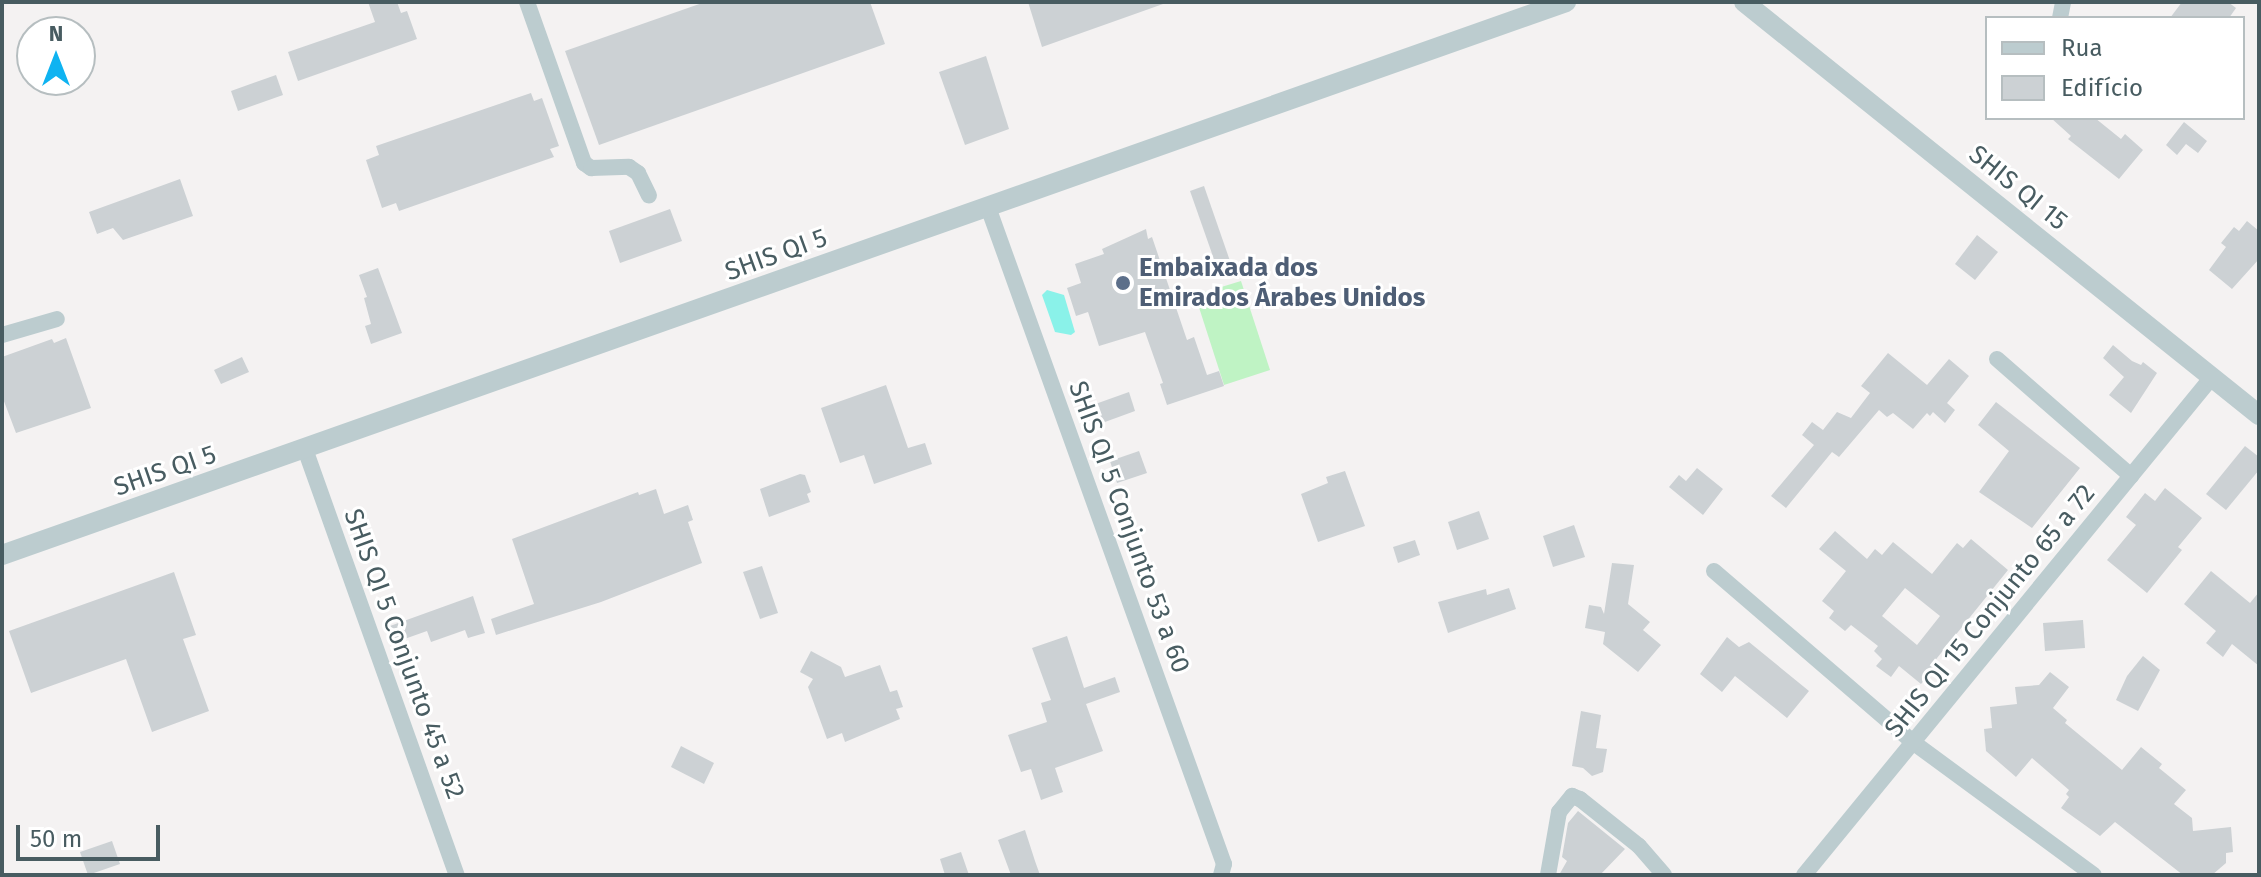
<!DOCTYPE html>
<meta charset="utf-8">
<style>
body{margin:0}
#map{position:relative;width:2261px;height:877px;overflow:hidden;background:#f4f2f2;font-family:"Fira Sans",sans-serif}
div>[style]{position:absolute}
.green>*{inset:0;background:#bff3c4}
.water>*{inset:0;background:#8af2e9}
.building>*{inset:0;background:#ccd1d4}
.minor>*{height:16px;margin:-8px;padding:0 8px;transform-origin:8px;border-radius:8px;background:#bccccf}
.tertiary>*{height:20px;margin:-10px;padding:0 10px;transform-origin:10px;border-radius:10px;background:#bccccf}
.dots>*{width:22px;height:22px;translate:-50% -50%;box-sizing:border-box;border:4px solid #fff;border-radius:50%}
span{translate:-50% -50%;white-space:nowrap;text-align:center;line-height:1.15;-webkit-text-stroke:6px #fff;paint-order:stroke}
.street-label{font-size:26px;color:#485c61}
.service-label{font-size:26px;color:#4e5e75;font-weight:700}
.left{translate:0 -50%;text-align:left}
.frame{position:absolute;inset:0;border:4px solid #485c61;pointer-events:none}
.legend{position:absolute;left:1985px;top:16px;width:260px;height:104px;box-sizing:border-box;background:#fff;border:2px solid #b6bec0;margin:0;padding:10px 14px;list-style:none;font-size:24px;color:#485c61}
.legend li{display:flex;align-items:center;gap:16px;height:40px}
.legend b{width:40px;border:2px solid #b6bec0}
.north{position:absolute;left:16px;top:16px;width:80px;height:80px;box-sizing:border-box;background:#fff;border:2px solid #b6bec0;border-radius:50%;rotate:0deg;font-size:22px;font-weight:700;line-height:32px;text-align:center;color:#485c61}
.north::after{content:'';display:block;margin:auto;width:28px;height:36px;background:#0fb3f1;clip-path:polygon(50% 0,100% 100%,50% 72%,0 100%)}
.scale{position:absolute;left:16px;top:825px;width:144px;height:36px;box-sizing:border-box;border:4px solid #485c61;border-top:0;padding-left:10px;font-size:24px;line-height:28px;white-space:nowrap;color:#485c61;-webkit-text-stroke:6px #fff;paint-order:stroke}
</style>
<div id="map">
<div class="green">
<div style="clip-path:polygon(1241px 281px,1270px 370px,1224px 385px,1195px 295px)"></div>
</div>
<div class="water">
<div style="clip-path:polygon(1047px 290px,1064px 295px,1075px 332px,1071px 335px,1055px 332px,1042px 295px)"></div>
</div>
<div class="building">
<div style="clip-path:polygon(368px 2px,397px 2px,401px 13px,407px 11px,417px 39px,298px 81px,288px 52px,375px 22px)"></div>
<div style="clip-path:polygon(705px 2px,870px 2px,885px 44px,599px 145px,565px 51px)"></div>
<div style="clip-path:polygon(1028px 2px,1163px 2px,1163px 4px,1042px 47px)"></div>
<div style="clip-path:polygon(2182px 2px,2228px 2px,2236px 8px,2229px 18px,2170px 18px)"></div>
<div style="clip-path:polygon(986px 56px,1009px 129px,965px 145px,939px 72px)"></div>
<div style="clip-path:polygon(276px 75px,283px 95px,238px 111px,231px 91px)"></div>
<div style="clip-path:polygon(531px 93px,534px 101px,542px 98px,559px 146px,550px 149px,554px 157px,399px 211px,396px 203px,382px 208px,366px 160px,379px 155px,376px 146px)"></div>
<div style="clip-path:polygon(2051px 118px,2095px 118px,2121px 139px,2125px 134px,2143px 150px,2119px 179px,2068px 139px,2071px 136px)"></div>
<div style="clip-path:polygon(2184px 122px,2207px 141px,2198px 153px,2186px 144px,2177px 155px,2166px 145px)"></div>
<div style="clip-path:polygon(180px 179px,193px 216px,123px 240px,113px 228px,97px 234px,89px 212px)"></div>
<div style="clip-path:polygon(1204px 186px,1230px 261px,1216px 265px,1190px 191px)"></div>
<div style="clip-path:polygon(670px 209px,682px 241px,620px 263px,609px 231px)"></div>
<div style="clip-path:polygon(2247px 221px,2259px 231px,2259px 259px,2232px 289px,2209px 270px,2226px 247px,2221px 243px,2234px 227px,2239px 231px)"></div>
<div style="clip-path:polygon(1146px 229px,1148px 239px,1152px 237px,1187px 340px,1194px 337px,1207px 375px,1219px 371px,1224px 386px,1167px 405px,1160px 384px,1163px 383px,1145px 332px,1099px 346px,1088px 312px,1076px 316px,1067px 288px,1081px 283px,1075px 264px,1104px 254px,1102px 249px)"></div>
<div style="clip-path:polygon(1977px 235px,1998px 252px,1975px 280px,1955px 264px)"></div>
<div style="clip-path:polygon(378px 268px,402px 333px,371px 344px,365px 326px,371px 324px,364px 298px,367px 297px,359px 275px)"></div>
<div style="clip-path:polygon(66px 338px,91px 408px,16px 433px,2px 396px,2px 357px,52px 339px,54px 343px)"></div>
<div style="clip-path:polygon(2113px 345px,2132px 361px,2141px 365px,2143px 362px,2157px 373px,2131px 413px,2109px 395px,2124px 377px,2103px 358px)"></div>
<div style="clip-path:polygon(1888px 353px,1927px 385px,1949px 359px,1969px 376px,1947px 403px,1955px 410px,1945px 423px,1933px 412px,1930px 416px,1927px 413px,1913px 429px,1893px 413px,1887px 417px,1879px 410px,1839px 457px,1832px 452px,1786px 508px,1771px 496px,1814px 445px,1802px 435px,1812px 422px,1823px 430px,1837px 412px,1851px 418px,1870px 393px,1861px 386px)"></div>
<div style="clip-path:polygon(242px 357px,249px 372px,221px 384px,214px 370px)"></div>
<div style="clip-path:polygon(886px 385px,908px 448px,925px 443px,932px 464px,874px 484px,864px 455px,840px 463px,821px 408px)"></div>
<div style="clip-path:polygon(1129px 392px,1135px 411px,1094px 426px,1087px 407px)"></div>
<div style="clip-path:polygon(1996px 402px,2080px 468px,2032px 528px,1979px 492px,2009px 451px,1978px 425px)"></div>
<div style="clip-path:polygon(2245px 446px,2259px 457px,2259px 470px,2226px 510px,2206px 494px)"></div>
<div style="clip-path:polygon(1139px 451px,1147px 473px,1117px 483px,1110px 461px)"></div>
<div style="clip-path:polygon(1697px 468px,1723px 489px,1703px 515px,1669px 487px,1679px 475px,1686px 481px)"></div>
<div style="clip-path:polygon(1345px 471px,1365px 526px,1318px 542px,1301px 494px,1328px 483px,1326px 477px)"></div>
<div style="clip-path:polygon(800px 474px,805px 475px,811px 492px,807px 494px,810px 502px,769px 517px,760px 489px)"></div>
<div style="clip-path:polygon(2165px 488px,2202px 518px,2178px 547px,2182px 550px,2147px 593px,2107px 560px,2136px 525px,2126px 517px,2145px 493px,2155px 501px)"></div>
<div style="clip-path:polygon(656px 489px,664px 514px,688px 505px,693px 520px,688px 522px,702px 563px,601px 602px,496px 635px,491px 619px,534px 604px,512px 539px,638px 492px,639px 495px)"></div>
<div style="clip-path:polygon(1479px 511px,1489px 539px,1457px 550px,1448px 522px)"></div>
<div style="clip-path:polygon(1574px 525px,1585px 557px,1553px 567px,1543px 536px)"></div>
<div style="clip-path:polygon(evenodd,1835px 531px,1867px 559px,1875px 549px,1882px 555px,1893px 542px,1932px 574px,1957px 543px,1963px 548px,1971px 539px,2008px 570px,1933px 663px,1936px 666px,1921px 684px,1899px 666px,1891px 677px,1876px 666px,1882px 659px,1874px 651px,1878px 646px,1851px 625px,1845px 631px,1829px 618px,1834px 611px,1822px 601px,1846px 571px,1819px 549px,1835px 531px,1905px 588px,1940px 616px,1917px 645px,1882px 616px,1905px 588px)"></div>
<div style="clip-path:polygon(1415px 540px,1420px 555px,1398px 563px,1393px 547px)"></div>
<div style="clip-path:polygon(1612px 563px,1634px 565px,1628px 604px,1650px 622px,1643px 630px,1661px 645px,1638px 672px,1603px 644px,1605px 632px,1585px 628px,1589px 605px,1601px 607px,1604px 614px)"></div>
<div style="clip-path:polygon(762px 566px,778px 613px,760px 619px,743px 572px)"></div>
<div style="clip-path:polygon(2211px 571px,2250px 603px,2259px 592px,2259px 666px,2232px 644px,2223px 657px,2206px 643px,2216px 631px,2184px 604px)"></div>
<div style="clip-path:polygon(174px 572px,196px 635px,183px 639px,209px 711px,152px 732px,126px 659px,31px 693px,9px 631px)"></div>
<div style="clip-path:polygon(1509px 588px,1516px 609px,1448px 633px,1438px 602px,1486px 589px,1487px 595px)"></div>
<div style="clip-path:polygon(473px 596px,485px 633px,468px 638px,465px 630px,431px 642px,427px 631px,396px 642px,390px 626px)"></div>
<div style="clip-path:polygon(2083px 620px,2085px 648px,2045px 651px,2043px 623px)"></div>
<div style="clip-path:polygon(1067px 636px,1084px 688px,1115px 677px,1120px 692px,1086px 704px,1103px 751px,1055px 768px,1063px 792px,1041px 800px,1031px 769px,1021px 772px,1008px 735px,1047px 722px,1041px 703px,1051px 700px,1032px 648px)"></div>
<div style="clip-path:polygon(1727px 637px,1739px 647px,1749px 642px,1809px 691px,1787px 718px,1735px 676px,1722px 692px,1700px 674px)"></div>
<div style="clip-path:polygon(811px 651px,841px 667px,845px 677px,880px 665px,890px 692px,897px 690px,903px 707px,896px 709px,900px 719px,845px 742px,842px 733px,827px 739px,808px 687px,813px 679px,800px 672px)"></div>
<div style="clip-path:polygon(2143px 656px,2160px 670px,2138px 711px,2116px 700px,2127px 676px)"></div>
<div style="clip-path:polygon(2050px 672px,2069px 687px,2053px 708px,2067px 720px,2065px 723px,2122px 770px,2141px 747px,2162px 764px,2159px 768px,2186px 790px,2174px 804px,2192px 818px,2193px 831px,2231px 827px,2233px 852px,2226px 853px,2226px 863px,2212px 875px,2183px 875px,2115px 822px,2100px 836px,2061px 808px,2069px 797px,2066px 794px,2069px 790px,2032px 758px,2016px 777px,1986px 751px,1984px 729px,1992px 728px,1990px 707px,2017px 704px,2015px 687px,2039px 685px)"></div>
<div style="clip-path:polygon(1581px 711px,1601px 715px,1596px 748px,1607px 749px,1603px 772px,1592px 776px,1583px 768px,1572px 766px)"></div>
<div style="clip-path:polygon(681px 746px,714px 763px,704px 784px,671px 767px)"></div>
<div style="clip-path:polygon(1578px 811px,1625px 849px,1600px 875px,1559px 875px,1567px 861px,1562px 857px,1568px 823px)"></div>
<div style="clip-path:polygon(1025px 830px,1035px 861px,1040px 875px,1011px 875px,998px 840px)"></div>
<div style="clip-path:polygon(112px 841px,120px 864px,88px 875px,80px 852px)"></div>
<div style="clip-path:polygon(961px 852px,969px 875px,945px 875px,940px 859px)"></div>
</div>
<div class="minor">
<div style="left:527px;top:2px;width:171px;rotate:70.5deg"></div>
<div style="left:584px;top:163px;width:9px;rotate:36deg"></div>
<div style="left:591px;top:168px;width:38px;rotate:-2deg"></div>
<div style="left:629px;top:167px;width:11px;rotate:34deg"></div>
<div style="left:638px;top:173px;width:25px;rotate:64deg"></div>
<div style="left:2060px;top:18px;width:16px;rotate:-79deg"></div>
<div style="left:988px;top:207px;width:698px;rotate:70.24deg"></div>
<div style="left:1224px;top:864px;width:11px;rotate:105deg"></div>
<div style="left:2px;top:335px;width:57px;rotate:-16.2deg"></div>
<div style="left:1997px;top:359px;width:178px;rotate:41.1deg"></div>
<div style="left:305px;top:449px;width:452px;rotate:70.4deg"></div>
<div style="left:1714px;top:571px;width:264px;rotate:40.7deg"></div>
<div style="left:1914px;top:743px;width:223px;rotate:36.3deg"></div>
<div style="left:1548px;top:875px;width:64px;rotate:-80.1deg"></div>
<div style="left:1559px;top:812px;width:21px;rotate:-51deg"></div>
<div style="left:1572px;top:796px;width:9px;rotate:21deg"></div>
<div style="left:1580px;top:799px;width:75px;rotate:38.5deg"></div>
<div style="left:1639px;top:846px;width:38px;rotate:49deg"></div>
<div style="left:1804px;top:875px;width:644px;rotate:-50.67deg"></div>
</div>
<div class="tertiary">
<div style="left:1744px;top:2px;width:660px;rotate:38.73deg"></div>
<div style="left:2px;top:555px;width:1659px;rotate:-19.47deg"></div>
</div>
<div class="dots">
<div style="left:1123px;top:283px;background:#5c6f8a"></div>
</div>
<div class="street-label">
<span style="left:2018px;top:188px;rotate:39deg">SHIS QI 15</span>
<span style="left:776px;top:255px;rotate:-20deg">SHIS QI 5</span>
<span style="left:165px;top:471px;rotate:-19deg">SHIS QI 5</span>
<span style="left:1129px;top:527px;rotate:70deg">SHIS QI 5 Conjunto 53 a 60</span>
<span style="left:1990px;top:611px;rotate:-51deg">SHIS QI 15 Conjunto 65 a 72</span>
<span style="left:404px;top:654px;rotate:70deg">SHIS QI 5 Conjunto 45 a 52</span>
</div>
<div class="service-label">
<span class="left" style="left:1139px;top:283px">Embaixada dos<br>Emirados Árabes Unidos</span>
</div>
<div class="frame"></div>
<ul class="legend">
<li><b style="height:10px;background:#bccccf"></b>Rua</li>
<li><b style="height:22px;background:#ccd1d4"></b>Edifício</li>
</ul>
<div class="north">N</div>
<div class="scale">50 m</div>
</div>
